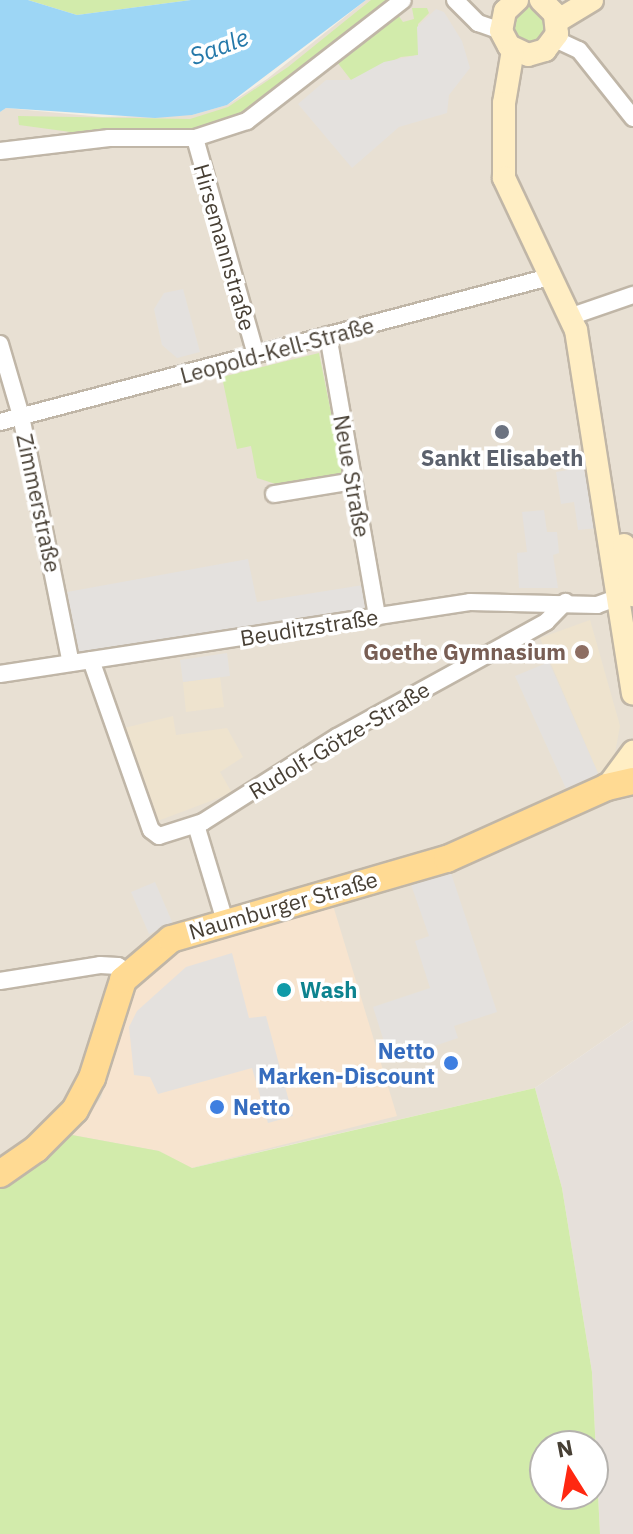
<!DOCTYPE html>
<meta charset="utf-8">
<style>
body{margin:0}
#map{position:relative;width:633px;height:1534px;overflow:hidden;background:#f4efe5;font-family:"IBM Plex Sans",sans-serif}
div>[style]{position:absolute}
.residential>*{inset:0;background:#e8e0d3}
.commercial>*{inset:0;background:#f7e4cf}
.industrial>*{inset:0;background:#e6e0da}
.education>*{inset:0;background:#eee3ce}
.green>*{inset:0;background:#d2ebab}
.round{border-radius:50%}
.parking>*{inset:0;background:#e4e1de}
.water>*{inset:0;background:#9dd6f5}
.roads{filter:drop-shadow(2px 0 #c0b6a7) drop-shadow(-2px 0 #c0b6a7) drop-shadow(0 2px #c0b6a7) drop-shadow(0 -2px #c0b6a7)}
.street>*{height:16px;margin:-8px;padding:0 8px;transform-origin:8px;border-radius:8px;background:#fff}
.secondary>*{height:22px;margin:-11px;padding:0 11px;transform-origin:11px;border-radius:11px;background:#ffeec4}
.primary>*{height:26px;margin:-13px;padding:0 13px;transform-origin:13px;border-radius:13px;background:#ffda93}
.dots>*{width:22px;height:22px;translate:-50% -50%;box-sizing:border-box;border:4px solid #fff;border-radius:50%}
span{translate:-50% -50%;white-space:nowrap;text-align:center;line-height:1.15;-webkit-text-stroke:7px #fff;paint-order:stroke}
.street-label{font-size:22px;color:#473f34}
.worship-label{font-size:22px;color:#5b616d;font-weight:700}
.education-label{font-size:22px;color:#785e54;font-weight:700}
.right{translate:-100% -50%;text-align:right}
.culture-label{font-size:22px;color:#0d838f;font-weight:700}
.left{translate:0 -50%;text-align:left}
.shop-label{font-size:22px;color:#366cbe;font-weight:700}
.water-label{font-size:24px;color:#2478a9;font-style:italic}
.north{position:absolute;left:529px;top:1430px;width:80px;height:80px;box-sizing:border-box;background:#fff;border:2px solid #b5b2ae;border-radius:50%;rotate:349deg;font-size:22px;font-weight:700;line-height:32px;text-align:center;color:#473f34}
.north::after{content:'';display:block;margin:auto;width:28px;height:36px;background:#ff2811;clip-path:polygon(50% 0,100% 100%,50% 72%,0 100%)}
</style>
<div id="map">
<div class="residential">
<div style="clip-path:polygon(366px 0,633px 0,633px 1020px,535px 1088px,191px 1168px,159px 1151px,0 1187px,0 112px,6px 108px,102px 117px,192px 115px,227px 105px,267px 79px)"></div>
</div>
<div class="commercial">
<div style="clip-path:polygon(332px 902px,397px 1116px,191px 1168px,159px 1151px,72px 1135px,101px 1098px,121px 1020px,141px 980px,173px 953px,207px 937px)"></div>
</div>
<div class="industrial">
<div style="clip-path:polygon(633px 1020px,633px 1534px,600px 1534px,592px 1372px,562px 1188px,535px 1088px)"></div>
</div>
<div class="education">
<div style="clip-path:polygon(590px 620px,620px 726px,613px 763px,598px 773px,540px 638px)"></div>
<div style="clip-path:polygon(220px 677px,224px 707px,186px 712px,183px 682px)"></div>
<div style="clip-path:polygon(173px 716px,176px 735px,227px 728px,243px 757px,220px 772px,232px 793px,155px 822px,120px 729px)"></div>
</div>
<div class="green">
<div style="clip-path:polygon(28px 0,191px 0,77px 15px)"></div>
<div style="clip-path:polygon(371px 0,398px 0,270px 103px,192px 137px,93px 135px,19px 125px,18px 116px,190px 119px,228px 107px,288px 67px)"></div>
<div class="round" style="left:511px;top:7px;width:36px;height:36px"></div>
<div style="clip-path:polygon(412px 8px,427px 8px,429px 13px,418px 24px,419px 55px,401px 57px,351px 80px,337px 62px,398px 15px,403px 22px,414px 19px)"></div>
<div style="clip-path:polygon(319px 353px,344px 477px,282px 486px,257px 478px,251px 446px,237px 449px,222px 377px)"></div>
<div style="clip-path:polygon(evenodd,535px 1088px,562px 1188px,592px 1372px,600px 1534px,0 1534px,0 1187px,72px 1135px,159px 1151px,192px 1168px,535px 1088px,545px 1446px,593px 1446px,593px 1494px,545px 1494px,545px 1446px)"></div>
</div>
<div class="parking">
<div style="clip-path:polygon(436px 9px,444px 12px,462px 41px,470px 68px,449px 95px,447px 113px,399px 127px,352px 168px,298px 104px,326px 80px,351px 80px,384px 62px,418px 55px,417px 27px)"></div>
<div style="clip-path:polygon(183px 289px,200px 352px,177px 358px,162px 345px,154px 309px,164px 293px)"></div>
<div style="clip-path:polygon(585px 467px,597px 528px,578px 530px,574px 502px,561px 504px,556px 472px)"></div>
<div style="clip-path:polygon(544px 510px,547px 532px,557px 532px,559px 553px,553px 555px,558px 588px,519px 588px,517px 553px,527px 552px,522px 512px)"></div>
<div style="clip-path:polygon(248px 559px,257px 602px,363px 585px,368px 609px,79px 654px,67px 592px)"></div>
<div style="clip-path:polygon(227px 653px,230px 676px,183px 682px,180px 660px)"></div>
<div style="clip-path:polygon(549px 662px,598px 773px,568px 793px,515px 676px)"></div>
<div style="clip-path:polygon(449px 867px,497px 1012px,454px 1026px,458px 1038px,408px 1055px,404px 1046px,387px 1051px,373px 1007px,430px 988px,415px 941px,429px 936px,409px 879px)"></div>
<div style="clip-path:polygon(155px 882px,173px 924px,149px 934px,131px 892px)"></div>
<div style="clip-path:polygon(232px 953px,249px 1018px,266px 1016px,293px 1116px,268px 1123px,252px 1068px,158px 1094px,150px 1077px,134px 1075px,129px 1027px,137px 1011px,186px 967px)"></div>
</div>
<div class="water">
<div style="clip-path:polygon(0 0,28px 0,77px 15px,191px 0,366px 0,227px 105px,192px 115px,155px 118px,6px 108px,0 112px)"></div>
</div>
<div class="roads">
<div class="street">
<div style="left:455px;top:0;width:33px;rotate:45deg"></div>
<div style="left:478px;top:23px;width:24px;rotate:19deg"></div>
<div style="left:555px;top:39px;width:26px;rotate:25deg"></div>
<div style="left:579px;top:50px;width:87px;rotate:51.5deg"></div>
<div style="left:195px;top:138px;width:225px;rotate:74.3deg"></div>
<div style="left:0;top:151px;width:110px;rotate:-6.8deg"></div>
<div style="left:109px;top:138px;width:86px"></div>
<div style="left:195px;top:138px;width:55px;rotate:-18.1deg"></div>
<div style="left:247px;top:121px;width:197px;rotate:-37.8deg"></div>
<div style="left:572px;top:316px;width:65px;rotate:-19deg"></div>
<div style="left:328px;top:335px;width:286px;rotate:80.1deg"></div>
<div style="left:0;top:344px;width:75px;rotate:73.7deg"></div>
<div style="left:21px;top:416px;width:252px;rotate:78.6deg"></div>
<div style="left:0;top:422px;width:572px;rotate:-14.79deg"></div>
<div style="left:274px;top:494px;width:80px;rotate:-9.3deg"></div>
<div style="left:91px;top:660px;width:180px;rotate:70.6deg"></div>
<div style="left:151px;top:830px;width:10px;rotate:37deg"></div>
<div style="left:159px;top:836px;width:46px;rotate:-17.7deg"></div>
<div style="left:203px;top:822px;width:159px;rotate:-32.4deg"></div>
<div style="left:337px;top:737px;width:239px;rotate:-28.8deg"></div>
<div style="left:546px;top:622px;width:28px;rotate:-46deg"></div>
<div style="left:0;top:674px;width:475px;rotate:-8.7deg"></div>
<div style="left:470px;top:602px;width:127px;rotate:1.4deg"></div>
<div style="left:597px;top:605px;width:30px;rotate:-20deg"></div>
<div style="left:196px;top:825px;width:100px;rotate:73.2deg"></div>
<div style="left:0;top:981px;width:101px;rotate:-9.1deg"></div>
<div style="left:100px;top:965px;width:18px;rotate:3deg"></div>
<div style="left:118px;top:966px;width:13px;rotate:32deg"></div>
</div>
<div class="secondary">
<div style="left:517px;top:0;width:16px;rotate:137deg"></div>
<div style="left:505px;top:11px;width:20px;rotate:101deg"></div>
<div style="left:501px;top:31px;width:17px;rotate:62deg"></div>
<div style="left:509px;top:46px;width:21px;rotate:25deg"></div>
<div style="left:528px;top:55px;width:18px;rotate:-16deg"></div>
<div style="left:545px;top:50px;width:20px;rotate:-53deg"></div>
<div style="left:557px;top:34px;width:20px;rotate:-96deg"></div>
<div style="left:555px;top:14px;width:20px;rotate:-135deg"></div>
<div style="left:557px;top:21px;width:41px;rotate:-31deg"></div>
<div style="left:513px;top:50px;width:54px;rotate:99.6deg"></div>
<div style="left:504px;top:103px;width:75px;rotate:90deg"></div>
<div style="left:504px;top:178px;width:168px;rotate:64.7deg"></div>
<div style="left:576px;top:330px;width:368px;rotate:81.1deg"></div>
<div style="left:624px;top:545px;width:51px;rotate:79.8deg"></div>
<div style="left:607px;top:787px;width:44px;rotate:-53.4deg"></div>
</div>
<div class="primary">
<div style="left:0;top:1174px;width:44px;rotate:-34.8deg"></div>
<div style="left:36px;top:1149px;width:55px;rotate:-45deg"></div>
<div style="left:75px;top:1110px;width:36px;rotate:-62deg"></div>
<div style="left:92px;top:1078px;width:103px;rotate:-72.4deg"></div>
<div style="left:123px;top:980px;width:63px;rotate:-40.5deg"></div>
<div style="left:171px;top:939px;width:287px;rotate:-16.2deg"></div>
<div style="left:447px;top:859px;width:175px;rotate:-24.2deg"></div>
<div style="left:607px;top:787px;width:27px;rotate:-13deg"></div>
</div>
</div>
<div class="dots">
<div style="left:502px;top:432px;background:#6b7280"></div>
<div style="left:582px;top:652px;background:#8d6e63"></div>
<div style="left:284px;top:990px;background:#0f9aa8"></div>
<div style="left:451px;top:1063px;background:#3f7fe0"></div>
<div style="left:217px;top:1107px;background:#3f7fe0"></div>
</div>
<div class="street-label">
<span style="left:225px;top:247px;rotate:74deg">Hirsemannstraße</span>
<span style="left:277px;top:350px;rotate:-15deg">Leopold-Kell-Straße</span>
<span style="left:352px;top:476px;rotate:80deg">Neue Straße</span>
<span style="left:39px;top:503px;rotate:78deg">Zimmerstraße</span>
<span style="left:309px;top:627px;rotate:-9deg">Beuditzstraße</span>
<span style="left:339px;top:740px;rotate:-31deg">Rudolf-Götze-Straße</span>
<span style="left:283px;top:905px;rotate:-16deg">Naumburger Straße</span>
</div>
<div class="worship-label">
<span style="left:502px;top:458px">Sankt Elisabeth</span>
</div>
<div class="education-label">
<span class="right" style="left:566px;top:652px">Goethe Gymnasium</span>
</div>
<div class="culture-label">
<span class="left" style="left:300px;top:990px">Wash</span>
</div>
<div class="shop-label">
<span class="right" style="left:435px;top:1063px">Netto<br>Marken-Discount</span>
<span class="left" style="left:233px;top:1107px">Netto</span>
</div>
<div class="water-label">
<span style="left:219px;top:47px;rotate:-21deg">Saale</span>
</div>
<div class="north">N</div>
</div>
